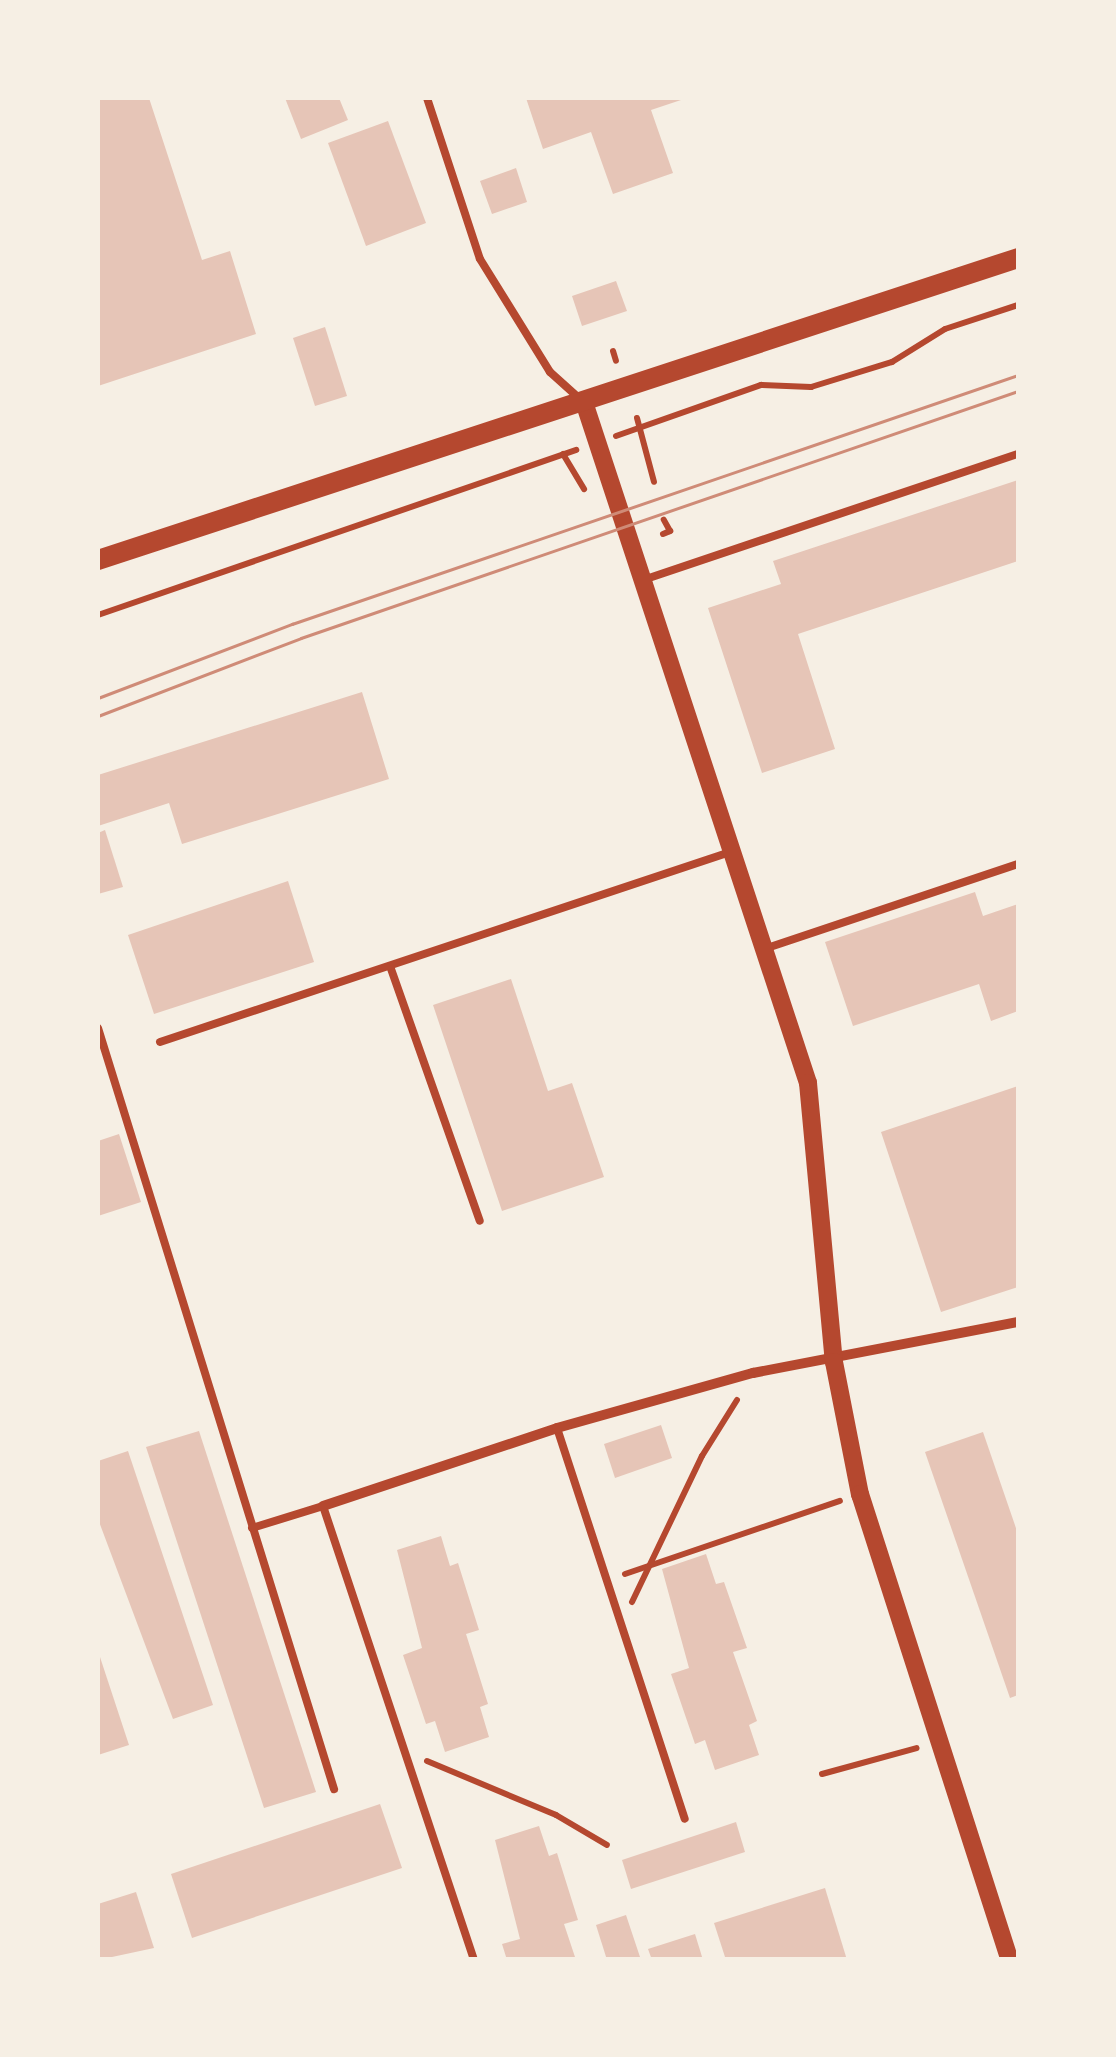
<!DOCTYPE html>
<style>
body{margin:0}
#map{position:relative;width:1116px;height:2057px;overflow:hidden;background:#f6efe4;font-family:Arial,sans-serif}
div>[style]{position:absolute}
.building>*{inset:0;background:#e6c5b7}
.path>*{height:6px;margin:-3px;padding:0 3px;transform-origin:3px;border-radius:3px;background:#b5482f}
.service>*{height:8px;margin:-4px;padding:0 4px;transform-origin:4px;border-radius:4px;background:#b5482f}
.minor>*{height:10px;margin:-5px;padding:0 5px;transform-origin:5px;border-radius:5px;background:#b5482f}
.tertiary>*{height:18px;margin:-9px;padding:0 9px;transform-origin:9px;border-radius:9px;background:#b5482f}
.secondary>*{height:20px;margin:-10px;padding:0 10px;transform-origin:10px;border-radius:10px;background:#b5482f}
.tram>*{height:2.5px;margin:-1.25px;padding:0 1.25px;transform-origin:1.25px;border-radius:1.25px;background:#cf8b77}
span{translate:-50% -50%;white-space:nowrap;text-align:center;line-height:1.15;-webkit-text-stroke:10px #f6efe4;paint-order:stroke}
.frame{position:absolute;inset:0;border:100px solid #f6efe4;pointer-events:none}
</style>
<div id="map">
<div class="building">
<div style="clip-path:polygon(98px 98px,149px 98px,202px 260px,230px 251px,256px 334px,98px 386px)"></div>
<div style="clip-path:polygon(285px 98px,339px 98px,348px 120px,301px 139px)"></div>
<div style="clip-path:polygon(526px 98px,687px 98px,651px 110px,673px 173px,613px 194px,591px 132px,543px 149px)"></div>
<div style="clip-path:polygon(388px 121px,426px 223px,366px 246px,328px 143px)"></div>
<div style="clip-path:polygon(516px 168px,527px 202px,492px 214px,480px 181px)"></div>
<div style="clip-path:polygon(616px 281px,627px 311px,582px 326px,572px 296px)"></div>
<div style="clip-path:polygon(325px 327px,347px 396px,315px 406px,293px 338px)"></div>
<div style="clip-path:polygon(1018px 480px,1018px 561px,798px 634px,835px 749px,762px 773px,708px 608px,781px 584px,773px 561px)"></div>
<div style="clip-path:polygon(362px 692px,389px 779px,182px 844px,169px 803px,98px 826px,98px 775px)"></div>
<div style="clip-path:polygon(105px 830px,123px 887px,98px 894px,98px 833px)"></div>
<div style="clip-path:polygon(288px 881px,314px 962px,154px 1014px,128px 935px)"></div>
<div style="clip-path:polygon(975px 892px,983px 916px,1018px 904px,1018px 1011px,991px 1021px,979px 984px,853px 1026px,825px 942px)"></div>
<div style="clip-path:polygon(511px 979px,548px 1091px,572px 1083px,604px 1177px,502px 1211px,433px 1005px)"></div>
<div style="clip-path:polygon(1018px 1086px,1018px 1287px,941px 1312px,881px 1132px)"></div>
<div style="clip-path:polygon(119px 1134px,141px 1202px,98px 1216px,98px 1141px)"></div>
<div style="clip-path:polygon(661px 1425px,672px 1458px,615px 1478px,604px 1444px)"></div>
<div style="clip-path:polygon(199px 1431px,316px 1792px,264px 1808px,146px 1447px)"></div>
<div style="clip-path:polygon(983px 1432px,1018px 1534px,1018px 1695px,1010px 1698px,925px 1452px)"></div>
<div style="clip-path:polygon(128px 1451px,213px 1705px,173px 1719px,98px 1519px,98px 1461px)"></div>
<div style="clip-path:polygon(441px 1536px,450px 1566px,458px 1563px,479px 1630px,466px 1634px,488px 1704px,480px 1707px,489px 1737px,445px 1752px,435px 1721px,426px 1724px,403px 1655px,422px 1648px,397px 1550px)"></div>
<div style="clip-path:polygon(706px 1554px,716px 1584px,724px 1582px,747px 1648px,733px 1652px,757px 1721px,749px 1725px,759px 1755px,715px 1770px,705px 1740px,695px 1744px,671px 1674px,689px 1668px,662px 1569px)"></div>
<div style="clip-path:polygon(98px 1651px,129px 1745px,98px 1755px)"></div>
<div style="clip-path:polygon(380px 1804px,402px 1868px,192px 1938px,171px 1874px)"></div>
<div style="clip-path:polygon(736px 1822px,745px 1852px,631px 1889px,622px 1860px)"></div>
<div style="clip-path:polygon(539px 1826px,549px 1856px,557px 1853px,578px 1920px,564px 1924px,576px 1960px,507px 1960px,502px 1944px,520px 1939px,495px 1840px)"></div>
<div style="clip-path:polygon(825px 1888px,847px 1960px,726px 1960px,714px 1923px)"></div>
<div style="clip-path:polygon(136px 1892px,154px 1948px,98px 1960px,98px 1904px)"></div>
<div style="clip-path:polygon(626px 1915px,641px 1960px,607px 1960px,596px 1925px)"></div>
<div style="clip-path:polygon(695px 1934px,703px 1960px,652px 1960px,648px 1949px)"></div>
</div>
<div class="path">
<div style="left:613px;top:351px;width:10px;rotate:73deg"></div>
<div style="left:637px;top:418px;width:66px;rotate:75.1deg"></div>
<div style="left:616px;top:436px;width:154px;rotate:-19.4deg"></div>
<div style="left:761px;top:385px;width:50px;rotate:2.3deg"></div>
<div style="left:811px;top:387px;width:85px;rotate:-17.2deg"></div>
<div style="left:892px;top:362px;width:62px;rotate:-31.9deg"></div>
<div style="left:945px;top:329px;width:77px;rotate:-18.2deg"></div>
<div style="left:563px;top:454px;width:41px;rotate:59deg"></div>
<div style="left:663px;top:534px;width:8px;rotate:-23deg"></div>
<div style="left:670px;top:531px;width:13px;rotate:-119deg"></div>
<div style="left:98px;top:615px;width:506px;rotate:-19.04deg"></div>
<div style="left:625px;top:1574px;width:227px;rotate:-18.8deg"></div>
<div style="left:632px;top:1602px;width:162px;rotate:-64.4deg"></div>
<div style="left:702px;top:1456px;width:66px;rotate:-58deg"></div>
<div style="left:427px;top:1761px;width:140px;rotate:22.7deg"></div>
<div style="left:556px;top:1815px;width:59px;rotate:30.5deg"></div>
<div style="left:822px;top:1774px;width:98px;rotate:-15.3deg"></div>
</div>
<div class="service">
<div style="left:427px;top:98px;width:169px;rotate:71.8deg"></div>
<div style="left:480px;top:259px;width:133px;rotate:58.2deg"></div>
<div style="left:550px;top:372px;width:40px;rotate:42deg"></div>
<div style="left:643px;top:580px;width:396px;rotate:-18.6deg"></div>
<div style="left:767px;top:948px;width:265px;rotate:-18.5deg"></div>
<div style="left:390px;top:966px;width:270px;rotate:70.6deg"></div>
<div style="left:98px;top:1028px;width:797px;rotate:72.77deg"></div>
<div style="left:160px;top:1042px;width:601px;rotate:-18.43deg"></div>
<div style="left:557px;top:1428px;width:411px;rotate:71.9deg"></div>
<div style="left:252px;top:1528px;width:74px;rotate:-17.2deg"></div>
<div style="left:323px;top:1506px;width:478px;rotate:71.6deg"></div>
</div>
<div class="minor">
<div style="left:323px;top:1506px;width:247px;rotate:-18.4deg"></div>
<div style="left:557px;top:1428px;width:204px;rotate:-15.7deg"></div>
<div style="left:753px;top:1373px;width:270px;rotate:-10.9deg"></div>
</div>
<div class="tertiary">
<div style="left:584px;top:402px;width:717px;rotate:71.79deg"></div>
<div style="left:808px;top:1083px;width:280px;rotate:84.7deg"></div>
<div style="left:834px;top:1362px;width:135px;rotate:78.9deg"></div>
<div style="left:860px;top:1494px;width:490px;rotate:72.2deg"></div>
</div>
<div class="secondary">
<div style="left:98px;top:560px;width:968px;rotate:-18.17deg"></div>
</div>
<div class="tram">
<div style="left:98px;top:698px;width:208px;rotate:-20.9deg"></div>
<div style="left:292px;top:624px;width:768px;rotate:-18.93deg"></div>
<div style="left:98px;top:716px;width:217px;rotate:-21deg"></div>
<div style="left:301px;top:638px;width:758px;rotate:-19.01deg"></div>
</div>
<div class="frame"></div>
</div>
